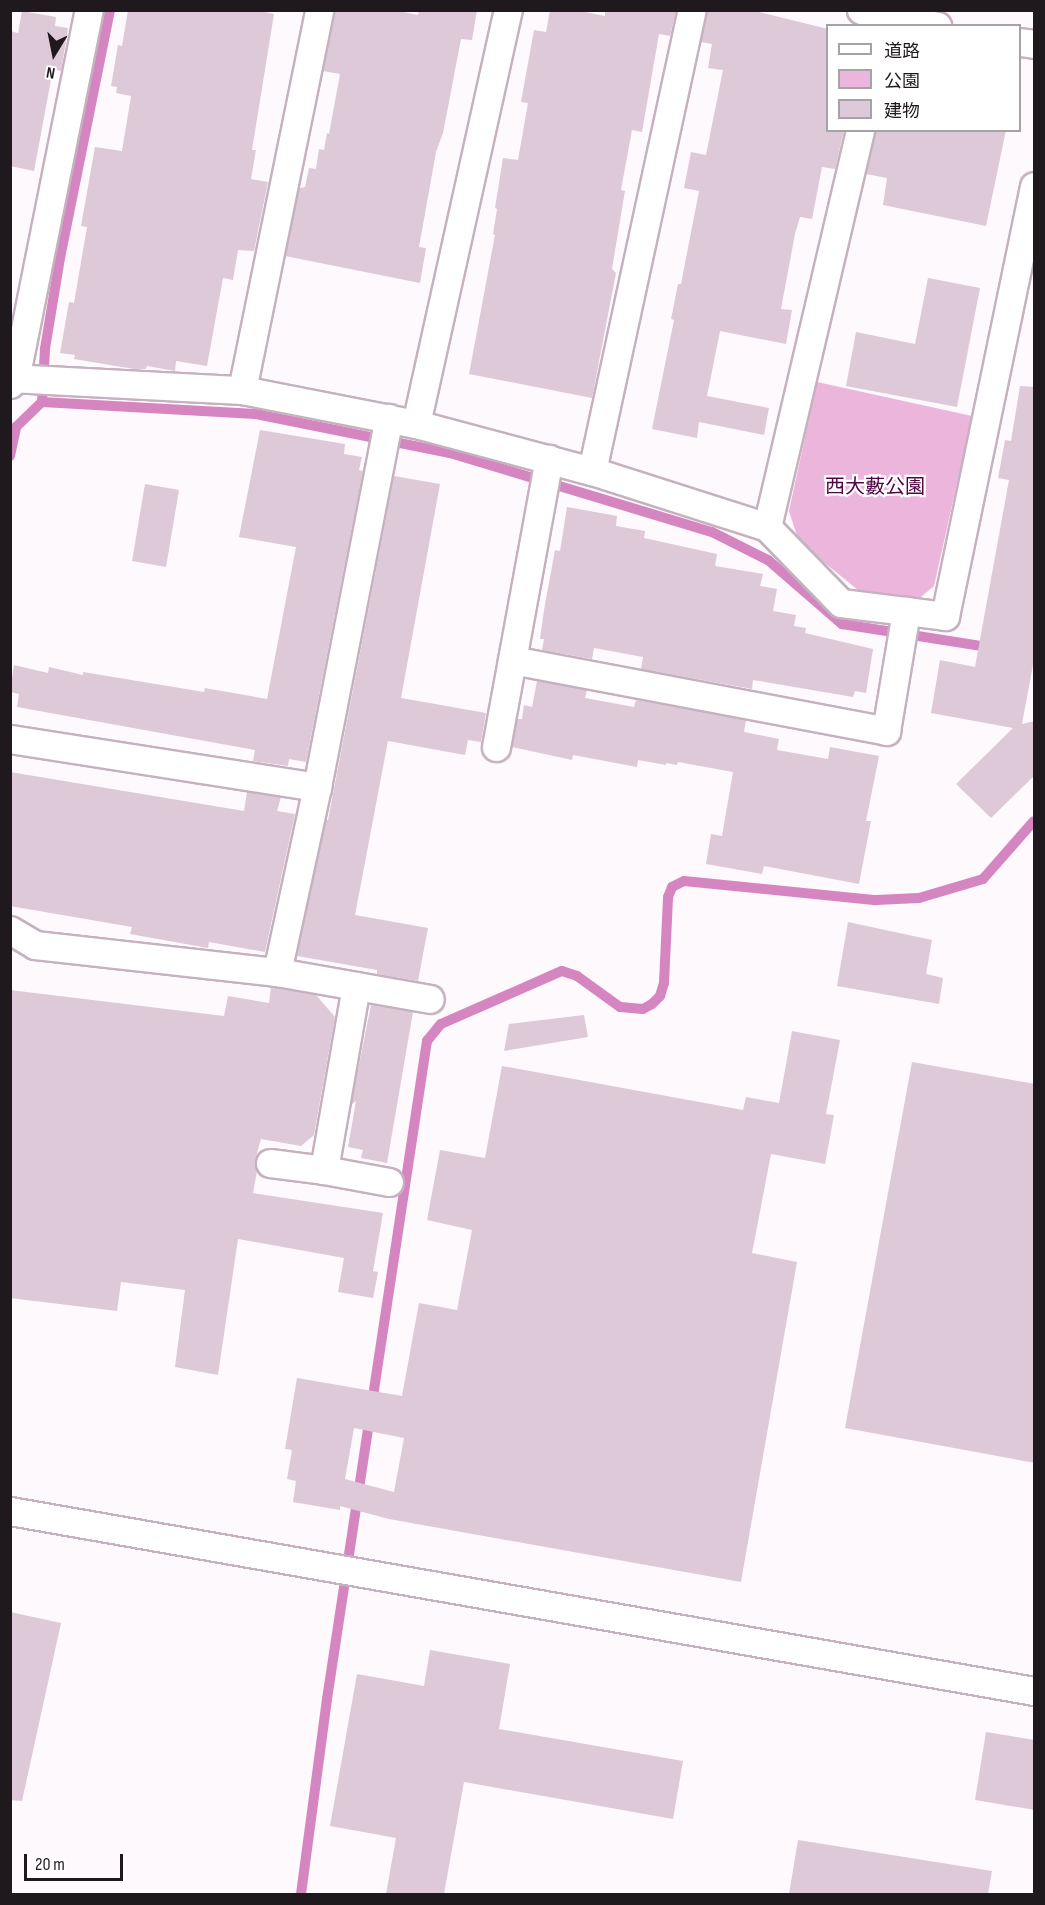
<!DOCTYPE html>
<meta charset="utf-8">
<style>
body{margin:0}
#map{position:relative;width:1045px;height:1905px;overflow:hidden;background:#fdf9fc;font-family:"Sofia Sans Condensed","Noto Sans JP",sans-serif}
div>[style]{position:absolute}
.green>*{inset:0;background:#ebb5dc}
.stream>*{height:10px;margin:-5px;padding:0 5px;transform-origin:5px;border-radius:5px;background:#d586c1}
.building>*{inset:0;background:#dec9d8}
.roads{filter:drop-shadow(2px 0 #c5b1bf) drop-shadow(-2px 0 #c5b1bf) drop-shadow(0 2px #c5b1bf) drop-shadow(0 -2px #c5b1bf)}
.minor>*{height:27px;margin:-13.5px;padding:0 13.5px;transform-origin:13.5px;border-radius:13.5px;background:#fff}
span{translate:-50% -50%;white-space:nowrap;text-align:center;line-height:1.15;-webkit-text-stroke:4.5px #fff;paint-order:stroke}
.park-label{font-size:20px;color:#500743}
.frame{position:absolute;inset:0;border:12px solid #1f181d;pointer-events:none}
.legend{position:absolute;left:826px;top:24px;width:195px;height:108px;box-sizing:border-box;background:#fff;border:2px solid #a5a3a5;margin:0;padding:8px 10px;list-style:none;font-size:18px;color:#1f181d}
.legend li{display:flex;align-items:center;gap:12px;height:30px}
.legend b{width:30px;border:2px solid #a5a3a5}
.north{position:absolute;left:24px;top:24px;width:60px;height:60px;-webkit-text-stroke:4px #fff;paint-order:stroke;rotate:190deg;font-size:16px;font-weight:700;line-height:24px;text-align:center;color:#1f181d}
.north::after{content:'';display:block;margin:auto;width:21px;height:27px;background:#1f181d;clip-path:polygon(50% 0,100% 100%,50% 72%,0 100%)}
.scale{position:absolute;left:24px;top:1854px;width:99px;height:27px;box-sizing:border-box;border:3px solid #1f181d;border-top:0;padding-left:8px;font-size:18px;line-height:21px;white-space:nowrap;color:#1f181d;-webkit-text-stroke:4px #fff;paint-order:stroke}
</style>
<div id="map">
<div class="green">
<div style="clip-path:polygon(817px 382px,972px 416px,934px 586px,915px 602px,858px 590px,799px 542px,789px 511px)"></div>
</div>
<div class="stream">
<div style="left:110px;top:10px;width:253px;rotate:101.4deg"></div>
<div style="left:60px;top:258px;width:92px;rotate:99.4deg"></div>
<div style="left:45px;top:349px;width:53px;rotate:93.2deg"></div>
<div style="left:42px;top:402px;width:214px;rotate:3.2deg"></div>
<div style="left:256px;top:414px;width:198px;rotate:11.4deg"></div>
<div style="left:450px;top:453px;width:274px;rotate:16.8deg"></div>
<div style="left:712px;top:532px;width:63px;rotate:26.6deg"></div>
<div style="left:768px;top:560px;width:98px;rotate:40.9deg"></div>
<div style="left:842px;top:624px;width:153px;rotate:9deg"></div>
<div style="left:10px;top:456px;width:30px;rotate:-78deg"></div>
<div style="left:16px;top:427px;width:36px;rotate:-44deg"></div>
<div style="left:301px;top:1894px;width:197px;rotate:-82.4deg"></div>
<div style="left:327px;top:1699px;width:666px;rotate:-81.36deg"></div>
<div style="left:427px;top:1041px;width:22px;rotate:-51deg"></div>
<div style="left:441px;top:1024px;width:132px;rotate:-23.7deg"></div>
<div style="left:562px;top:971px;width:16px;rotate:18deg"></div>
<div style="left:577px;top:976px;width:53px;rotate:35.8deg"></div>
<div style="left:620px;top:1007px;width:23px;rotate:5deg"></div>
<div style="left:643px;top:1009px;width:10px;rotate:-29deg"></div>
<div style="left:652px;top:1004px;width:11px;rotate:-45deg"></div>
<div style="left:660px;top:996px;width:14px;rotate:-73deg"></div>
<div style="left:664px;top:983px;width:86px;rotate:-87.3deg"></div>
<div style="left:668px;top:897px;width:11px;rotate:-68deg"></div>
<div style="left:672px;top:887px;width:13px;rotate:-27deg"></div>
<div style="left:684px;top:881px;width:193px;rotate:5.7deg"></div>
<div style="left:876px;top:900px;width:43px;rotate:-2.7deg"></div>
<div style="left:919px;top:898px;width:67px;rotate:-16.5deg"></div>
<div style="left:983px;top:879px;width:77px;rotate:-48.7deg"></div>
</div>
<div class="building">
<div style="clip-path:polygon(128px 10px,254px 10px,274px 14px,252px 150px,256px 150px,251px 179px,268px 182px,254px 251px,238px 250px,233px 280px,223px 278px,207px 366px,176px 361px,175px 371px,147px 366px,146px 369px,134px 369px,74px 359px,75px 355px,60px 353px,69px 302px,74px 303px,87px 227px,81px 226px,95px 147px,122px 151px,131px 96px,116px 93px,117px 87px,111px 86px,118px 45px,122px 46px)"></div>
<div style="clip-path:polygon(336px 10px,394px 10px,418px 15px,419px 10px,477px 10px,472px 40px,461px 39px,443px 133px,436px 152px,419px 247px,426px 248px,420px 283px,285px 256px,299px 188px,305px 187px,309px 168px,316px 169px,319px 149px,324px 150px,327px 133px,329px 134px,340px 74px,323px 71px)"></div>
<div style="clip-path:polygon(550px 10px,576px 10px,605px 16px,605px 10px,676px 10px,670px 36px,659px 34px,642px 132px,632px 130px,621px 190px,625px 191px,612px 269px,616px 273px,592px 398px,469px 374px,495px 235px,493px 234px,497px 209px,495px 208px,503px 158px,518px 160px,528px 103px,521px 102px,534px 30px,546px 32px)"></div>
<div style="clip-path:polygon(707px 10px,751px 10px,828px 29px,828px 130px,844px 130px,835px 169px,822px 167px,812px 219px,800px 217px,795px 234px,781px 309px,792px 310px,786px 344px,720px 331px,707px 396px,769px 408px,764px 435px,699px 422px,697px 438px,652px 429px,674px 320px,671px 319px,678px 284px,681px 284px,699px 191px,684px 188px,691px 152px,706px 155px,723px 70px,708px 68px,712px 44px,701px 42px)"></div>
<div style="clip-path:polygon(22px 11px,56px 17px,55px 26px,68px 28px,61px 71px,53px 69px,34px 171px,10px 166px,10px 31px,18px 33px)"></div>
<div style="clip-path:polygon(875px 130px,1006px 130px,986px 226px,883px 205px,887px 178px,866px 174px)"></div>
<div style="clip-path:polygon(928px 278px,980px 288px,957px 407px,846px 386px,856px 332px,915px 344px)"></div>
<div style="clip-path:polygon(1020px 386px,1035px 387px,1035px 654px,1022px 724px,1035px 721px,1035px 775px,991px 818px,956px 784px,1013px 728px,931px 713px,940px 660px,975px 667px,1009px 480px,998px 478px,1005px 440px,1011px 441px)"></div>
<div style="clip-path:polygon(260px 430px,345px 444px,344px 454px,362px 457px,359px 470px,363px 471px,306px 762px,289px 759px,288px 766px,253px 761px,255px 750px,17px 707px,19px 694px,10px 692px,14px 665px,48px 673px,49px 667px,83px 675px,83px 672px,204px 692px,205px 688px,267px 699px,296px 547px,239px 537px)"></div>
<div style="clip-path:polygon(394px 476px,440px 484px,401px 698px,486px 713px,481px 742px,468px 740px,465px 755px,388px 741px,355px 915px,428px 928px,418px 981px,377px 974px,377px 970px,297px 956px,326px 820px,328px 820px)"></div>
<div style="clip-path:polygon(145px 484px,179px 490px,166px 567px,132px 561px)"></div>
<div style="clip-path:polygon(567px 507px,617px 516px,616px 526px,645px 531px,644px 538px,717px 554px,715px 566px,763px 574px,760px 586px,777px 589px,773px 611px,796px 615px,794px 626px,806px 628px,805px 633px,873px 649px,866px 693px,855px 691px,853px 697px,753px 680px,752px 689px,641px 669px,643px 657px,594px 648px,592px 659px,542px 650px,544px 639px,540px 639px,544px 610px,555px 550px,560px 551px)"></div>
<div style="clip-path:polygon(537px 681px,587px 690px,585px 698px,634px 707px,636px 700px,746px 720px,744px 732px,779px 739px,777px 750px,828px 759px,830px 747px,879px 756px,866px 821px,871px 821px,859px 884px,764px 866px,762px 874px,706px 864px,711px 834px,722px 836px,733px 772px,678px 762px,677px 765px,666px 763px,666px 765px,638px 760px,637px 767px,573px 755px,572px 760px,512px 747px,517px 719px,522px 719px,524px 705px,532px 707px)"></div>
<div style="clip-path:polygon(10px 772px,244px 811px,247px 792px,281px 797px,277px 811px,295px 814px,265px 952px,209px 942px,208px 948px,130px 934px,132px 927px,10px 906px)"></div>
<div style="clip-path:polygon(848px 922px,932px 940px,926px 974px,943px 978px,939px 1004px,837px 986px)"></div>
<div style="clip-path:polygon(271px 987px,316px 995px,335px 1017px,314px 1135px,301px 1146px,261px 1139px,255px 1160px,257px 1171px,253px 1193px,383px 1213px,373px 1271px,378px 1272px,373px 1298px,338px 1292px,344px 1258px,238px 1239px,218px 1375px,175px 1367px,185px 1290px,121px 1282px,117px 1311px,10px 1298px,10px 990px,224px 1016px,228px 996px,269px 1003px)"></div>
<div style="clip-path:polygon(371px 1005px,413px 1012px,387px 1163px,361px 1158px,363px 1150px,348px 1147px,356px 1101px,351px 1105px)"></div>
<div style="clip-path:polygon(584px 1015px,588px 1037px,504px 1051px,509px 1024px)"></div>
<div style="clip-path:polygon(evenodd,792px 1031px,840px 1040px,826px 1114px,834px 1115px,825px 1164px,771px 1154px,752px 1253px,797px 1262px,741px 1582px,389px 1519px,340px 1506px,340px 1510px,293px 1502px,296px 1481px,287px 1479px,292px 1450px,285px 1449px,297px 1378px,402px 1396px,419px 1303px,457px 1310px,472px 1230px,427px 1220px,440px 1150px,485px 1158px,502px 1066px,743px 1110px,746px 1097px,779px 1103px,792px 1031px,354px 1428px,404px 1438px,394px 1492px,345px 1479px,354px 1428px)"></div>
<div style="clip-path:polygon(912px 1062px,1035px 1084px,1035px 1463px,845px 1428px)"></div>
<div style="clip-path:polygon(10px 1612px,61px 1623px,22px 1801px,10px 1800px)"></div>
<div style="clip-path:polygon(430px 1650px,510px 1664px,499px 1729px,683px 1761px,673px 1819px,464px 1782px,444px 1894px,386px 1894px,396px 1838px,330px 1826px,357px 1674px,424px 1686px)"></div>
<div style="clip-path:polygon(986px 1732px,1035px 1740px,1035px 1810px,975px 1800px)"></div>
<div style="clip-path:polygon(798px 1840px,992px 1871px,988px 1894px,789px 1894px)"></div>
</div>
<div class="roads">
<div class="minor">
<div style="left:861px;top:10px;width:78px;rotate:11.9deg"></div>
<div style="left:1020px;top:42px;width:14px;rotate:8deg"></div>
<div style="left:10px;top:378px;width:232px;rotate:3deg"></div>
<div style="left:242px;top:390px;width:177px;rotate:11.1deg"></div>
<div style="left:416px;top:424px;width:182px;rotate:15deg"></div>
<div style="left:592px;top:471px;width:184px;rotate:17.7deg"></div>
<div style="left:767px;top:527px;width:106px;rotate:45.8deg"></div>
<div style="left:841px;top:603px;width:105px;rotate:7.1deg"></div>
<div style="left:945px;top:616px;width:439px;rotate:-78.3deg"></div>
<div style="left:10px;top:384px;width:7px;rotate:-45deg"></div>
<div style="left:15px;top:379px;width:376px;rotate:-78.7deg"></div>
<div style="left:242px;top:390px;width:388px;rotate:-78.5deg"></div>
<div style="left:416px;top:424px;width:424px;rotate:-77.5deg"></div>
<div style="left:592px;top:471px;width:472px;rotate:-77.8deg"></div>
<div style="left:767px;top:527px;width:408px;rotate:-76.8deg"></div>
<div style="left:512px;top:660px;width:381px;rotate:10.7deg"></div>
<div style="left:886px;top:731px;width:122px;rotate:-80.5deg"></div>
<div style="left:10px;top:739px;width:311px;rotate:8.9deg"></div>
<div style="left:496px;top:747px;width:293px;rotate:-79.6deg"></div>
<div style="left:10px;top:930px;width:29px;rotate:31deg"></div>
<div style="left:35px;top:945px;width:244px;rotate:6.4deg"></div>
<div style="left:277px;top:972px;width:155px;rotate:10deg"></div>
<div style="left:277px;top:972px;width:189px;rotate:-77.8deg"></div>
<div style="left:317px;top:787px;width:376px;rotate:-79deg"></div>
<div style="left:356px;top:986px;width:187px;rotate:99.9deg"></div>
<div style="left:324px;top:1170px;width:66px;rotate:10.5deg"></div>
<div style="left:270px;top:1163px;width:54px;rotate:7.4deg"></div>
<div style="left:10px;top:1511px;width:1040px;rotate:9.97deg"></div>
</div>
</div>
<div class="park-label">
<span style="left:875px;top:487px">西大藪公園</span>
</div>
<div class="frame"></div>
<ul class="legend">
<li><b style="height:8px;background:#fff"></b>道路</li>
<li><b style="height:16px;background:#ebb5dc"></b>公園</li>
<li><b style="height:16px;background:#dec9d8"></b>建物</li>
</ul>
<div class="north">N</div>
<div class="scale">20 m</div>
</div>
